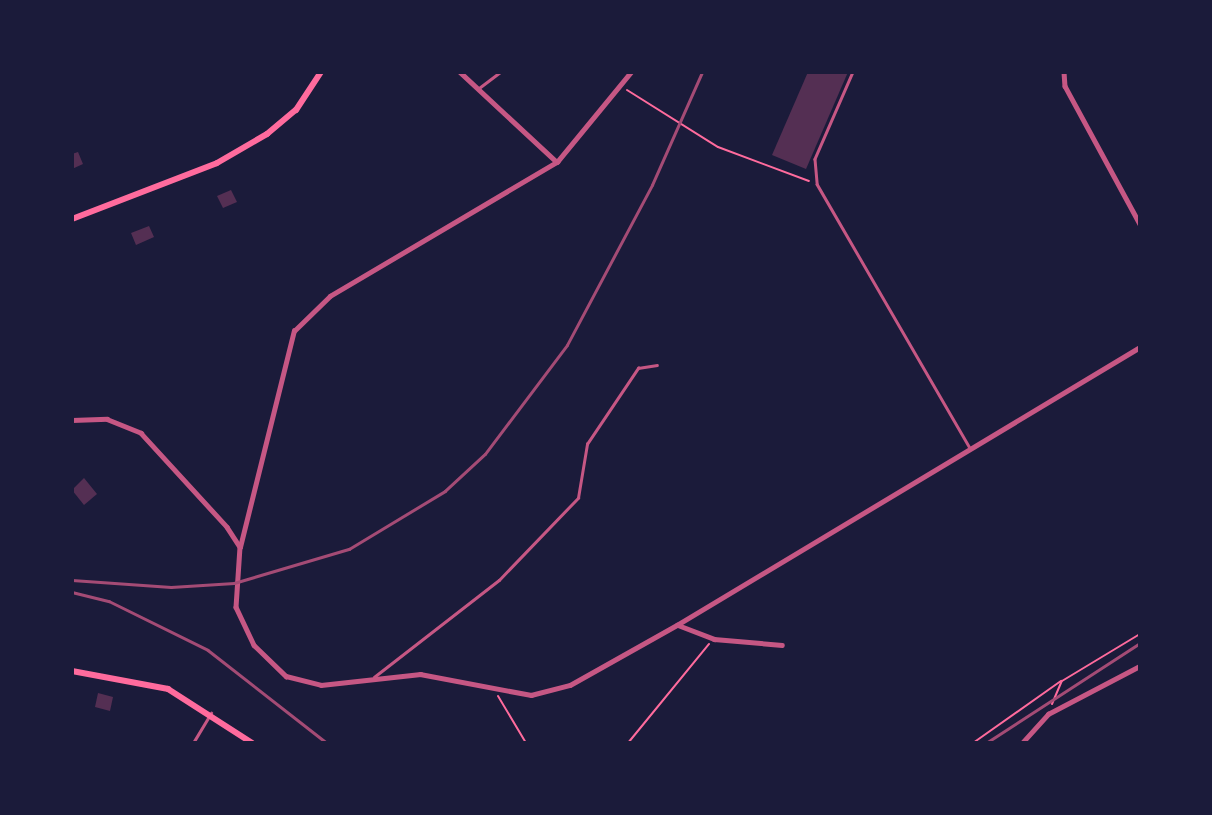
<!DOCTYPE html>
<style>
body{margin:0}
#map{position:relative;width:1212px;height:815px;overflow:hidden;background:#1b1b3a;font-family:Manrope,sans-serif}
div>[style]{position:absolute}
.building>*{inset:0;background:#542f53}
.path>*{height:2px;margin:-1px;padding:0 1px;transform-origin:1px;border-radius:1px;background:#ff6b9d}
.service>*{height:2.5px;margin:-1.25px;padding:0 1.25px;transform-origin:1.25px;border-radius:1.25px;background:#c65784}
.minor>*{height:4.5px;margin:-2.25px;padding:0 2.25px;transform-origin:2.25px;border-radius:2.25px;background:#c65784}
.secondary>*{height:6px;margin:-3px;padding:0 3px;transform-origin:3px;border-radius:3px;background:#ff6b9d}
.rail>*{height:2.5px;margin:-1.25px;padding:0 1.25px;transform-origin:1.25px;border-radius:1.25px;background:#a44b75}
span{translate:-50% -50%;white-space:nowrap;text-align:center;line-height:1.15;-webkit-text-stroke:7px #1b1b3a;paint-order:stroke}
.frame{position:absolute;inset:0;border:74px solid #1b1b3a;pointer-events:none}
</style>
<div id="map">
<div class="building">
<div style="clip-path:polygon(808px 72px,848px 72px,806px 169px,772px 155px)"></div>
<div style="clip-path:polygon(78px 152px,83px 164px,72px 169px,72px 154px)"></div>
<div style="clip-path:polygon(231px 190px,237px 202px,223px 208px,217px 196px)"></div>
<div style="clip-path:polygon(149px 226px,154px 237px,136px 245px,131px 233px)"></div>
<div style="clip-path:polygon(84px 478px,97px 494px,84px 505px,72px 490px)"></div>
<div style="clip-path:polygon(98px 693px,113px 697px,110px 711px,95px 707px)"></div>
</div>
<div class="path">
<div style="left:627px;top:90px;width:107px;rotate:32.1deg"></div>
<div style="left:718px;top:147px;width:97px;rotate:20.5deg"></div>
<div style="left:498px;top:696px;width:55px;rotate:59.2deg"></div>
<div style="left:1052px;top:704px;width:25px;rotate:-67deg"></div>
<div style="left:1062px;top:681px;width:91px;rotate:-31.1deg"></div>
<div style="left:628px;top:743px;width:128px;rotate:-50.7deg"></div>
<div style="left:973px;top:743px;width:108px;rotate:-35.2deg"></div>
</div>
<div class="service">
<div style="left:853px;top:72px;width:95px;rotate:113.6deg"></div>
<div style="left:815px;top:159px;width:25px;rotate:85deg"></div>
<div style="left:817px;top:184px;width:303px;rotate:59.9deg"></div>
<div style="left:479px;top:88px;width:26px;rotate:-37deg"></div>
<div style="left:374px;top:677px;width:158px;rotate:-37.8deg"></div>
<div style="left:499px;top:580px;width:114px;rotate:-46.1deg"></div>
<div style="left:578px;top:498px;width:55px;rotate:-80.5deg"></div>
<div style="left:587px;top:444px;width:92px;rotate:-56.1deg"></div>
<div style="left:638px;top:368px;width:19px;rotate:-9deg"></div>
<div style="left:193px;top:743px;width:35px;rotate:-59deg"></div>
</div>
<div class="minor">
<div style="left:460px;top:72px;width:132px;rotate:42.9deg"></div>
<div style="left:1064px;top:72px;width:14px;rotate:86deg"></div>
<div style="left:1065px;top:86px;width:157px;rotate:61.5deg"></div>
<div style="left:72px;top:420px;width:35px;rotate:-2deg"></div>
<div style="left:107px;top:419px;width:37px;rotate:22deg"></div>
<div style="left:141px;top:433px;width:127px;rotate:47.5deg"></div>
<div style="left:227px;top:527px;width:24px;rotate:57deg"></div>
<div style="left:240px;top:547px;width:60px;rotate:93.8deg"></div>
<div style="left:236px;top:607px;width:42px;rotate:64.7deg"></div>
<div style="left:254px;top:645px;width:45px;rotate:44.1deg"></div>
<div style="left:286px;top:676px;width:36px;rotate:14deg"></div>
<div style="left:321px;top:685px;width:100px;rotate:-6.3deg"></div>
<div style="left:420px;top:674px;width:113px;rotate:10.7deg"></div>
<div style="left:531px;top:695px;width:40px;rotate:-14.4deg"></div>
<div style="left:570px;top:685px;width:123px;rotate:-29.3deg"></div>
<div style="left:677px;top:625px;width:540px;rotate:-30.98deg"></div>
<div style="left:240px;top:547px;width:223px;rotate:-76deg"></div>
<div style="left:294px;top:331px;width:50px;rotate:-44.2deg"></div>
<div style="left:330px;top:296px;width:264px;rotate:-30.6deg"></div>
<div style="left:557px;top:162px;width:117px;rotate:-50.6deg"></div>
<div style="left:678px;top:625px;width:39px;rotate:21deg"></div>
<div style="left:714px;top:639px;width:68px;rotate:5deg"></div>
<div style="left:1022px;top:743px;width:39px;rotate:-48deg"></div>
<div style="left:1048px;top:714px;width:104px;rotate:-27.6deg"></div>
</div>
<div class="secondary">
<div style="left:72px;top:219px;width:155px;rotate:-21.1deg"></div>
<div style="left:217px;top:163px;width:58px;rotate:-30.1deg"></div>
<div style="left:267px;top:134px;width:38px;rotate:-40deg"></div>
<div style="left:296px;top:110px;width:45px;rotate:-56.7deg"></div>
<div style="left:72px;top:671px;width:98px;rotate:10.6deg"></div>
<div style="left:168px;top:689px;width:100px;rotate:32.7deg"></div>
</div>
<div class="rail">
<div style="left:72px;top:580px;width:99px;rotate:4deg"></div>
<div style="left:171px;top:587px;width:63px;rotate:-3.6deg"></div>
<div style="left:234px;top:583px;width:120px;rotate:-16.5deg"></div>
<div style="left:349px;top:549px;width:112px;rotate:-31.1deg"></div>
<div style="left:445px;top:491px;width:54px;rotate:-42.8deg"></div>
<div style="left:485px;top:454px;width:136px;rotate:-53deg"></div>
<div style="left:567px;top:345px;width:181px;rotate:-62deg"></div>
<div style="left:652px;top:185px;width:124px;rotate:-66.1deg"></div>
<div style="left:72px;top:592px;width:38px;rotate:14deg"></div>
<div style="left:109px;top:601px;width:110px;rotate:26.3deg"></div>
<div style="left:208px;top:650px;width:151px;rotate:38deg"></div>
<div style="left:986px;top:743px;width:184px;rotate:-33deg"></div>
</div>
<div class="frame"></div>
</div>
